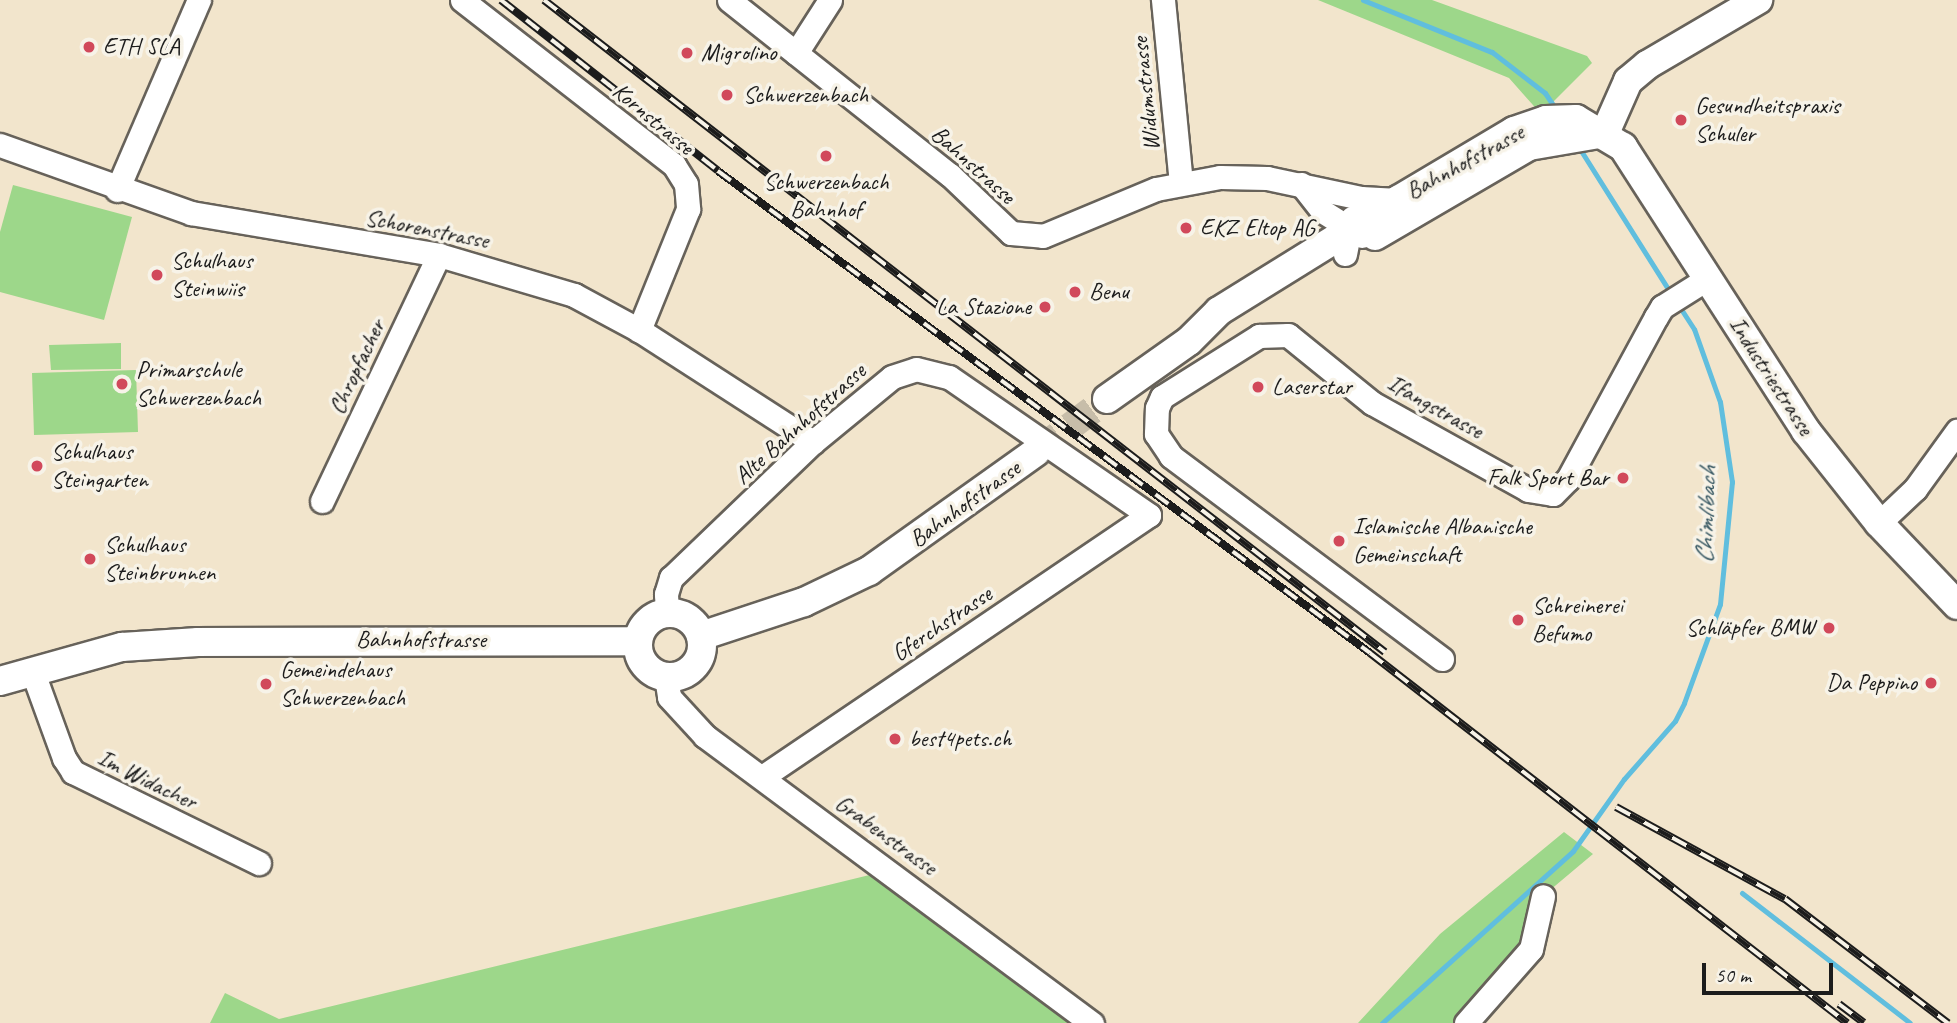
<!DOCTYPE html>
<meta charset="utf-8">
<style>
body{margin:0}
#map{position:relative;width:1957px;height:1023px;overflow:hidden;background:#f2e5cc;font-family:Caveat,sans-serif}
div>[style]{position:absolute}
.green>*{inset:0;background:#9dd78a}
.stream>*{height:5px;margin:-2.5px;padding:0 2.5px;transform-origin:2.5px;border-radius:2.5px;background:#60bede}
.major-tunnel>*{height:28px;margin-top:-14px;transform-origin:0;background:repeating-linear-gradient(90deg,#c7bda9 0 28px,transparent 0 42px)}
.roads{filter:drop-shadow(2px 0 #67625a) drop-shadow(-2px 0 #67625a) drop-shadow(0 2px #67625a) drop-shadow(0 -2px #67625a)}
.minor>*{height:23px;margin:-11.5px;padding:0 11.5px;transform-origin:11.5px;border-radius:11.5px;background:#fff}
.major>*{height:28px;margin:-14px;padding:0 14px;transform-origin:14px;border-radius:14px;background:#fff}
.major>.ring{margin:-14px;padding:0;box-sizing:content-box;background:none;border:28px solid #fff;border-radius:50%}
.rail>*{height:8px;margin-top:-4px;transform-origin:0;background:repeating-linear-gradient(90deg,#f7f3e8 0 16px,#1c1c1c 0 32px);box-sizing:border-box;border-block:2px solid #1c1c1c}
.dots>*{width:19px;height:19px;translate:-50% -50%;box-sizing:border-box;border:4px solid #f7f3e8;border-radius:50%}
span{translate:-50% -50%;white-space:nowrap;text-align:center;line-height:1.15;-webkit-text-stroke:7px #f7f3e8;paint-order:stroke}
.poi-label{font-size:24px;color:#1c1c1c}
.left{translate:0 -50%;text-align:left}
.right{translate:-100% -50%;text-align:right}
.street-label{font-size:24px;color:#1c1c1c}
.water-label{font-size:26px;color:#345560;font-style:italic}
.scale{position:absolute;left:1702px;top:963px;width:131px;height:32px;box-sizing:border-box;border:4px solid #1c1c1c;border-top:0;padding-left:9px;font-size:21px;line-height:24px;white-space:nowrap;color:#1c1c1c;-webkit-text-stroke:5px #f7f3e8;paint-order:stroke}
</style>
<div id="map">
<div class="green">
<div style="clip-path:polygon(1318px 0,1432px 0,1587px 56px,1592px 63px,1541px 114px,1509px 78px)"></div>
<div style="clip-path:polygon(13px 185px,132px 217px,104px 320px,0 292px,0 232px)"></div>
<div style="clip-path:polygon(121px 343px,121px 369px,51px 370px,49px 345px)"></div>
<div style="clip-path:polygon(136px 370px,138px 432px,34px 435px,32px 373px)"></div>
<div style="clip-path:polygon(1564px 832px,1593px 854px,1543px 896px,1531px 949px,1466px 1023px,1358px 1023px,1440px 934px)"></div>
<div style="clip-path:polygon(890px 870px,1092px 1023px,210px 1023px,225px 993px,279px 1019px)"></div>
</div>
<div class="stream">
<div style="left:1363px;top:0;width:139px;rotate:22deg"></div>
<div style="left:1492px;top:52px;width:67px;rotate:37.7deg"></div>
<div style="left:1545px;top:93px;width:22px;rotate:56deg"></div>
<div style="left:1578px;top:146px;width:176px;rotate:57.8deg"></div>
<div style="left:1742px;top:893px;width:212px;rotate:37.7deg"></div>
<div style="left:1382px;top:1023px;width:257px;rotate:-42deg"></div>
<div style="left:1573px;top:851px;width:88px;rotate:-54.7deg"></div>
<div style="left:1624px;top:779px;width:77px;rotate:-48.7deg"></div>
<div style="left:1675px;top:721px;width:20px;rotate:-63deg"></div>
<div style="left:1684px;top:703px;width:105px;rotate:-70deg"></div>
<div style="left:1720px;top:604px;width:123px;rotate:-84.4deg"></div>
<div style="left:1732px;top:482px;width:81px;rotate:-98.5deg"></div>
<div style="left:1720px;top:402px;width:77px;rotate:-109.6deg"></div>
<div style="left:1694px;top:329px;width:31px;rotate:-123deg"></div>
</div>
<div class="major-tunnel">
<div style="left:1036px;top:452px;width:89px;rotate:-36.7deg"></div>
</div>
<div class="roads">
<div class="minor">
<div style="left:462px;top:0;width:269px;rotate:37.9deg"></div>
<div style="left:674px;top:165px;width:22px;rotate:58deg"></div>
<div style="left:686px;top:184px;width:25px;rotate:85deg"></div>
<div style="left:688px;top:209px;width:131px;rotate:112deg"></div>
<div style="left:729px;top:0;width:282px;rotate:38.4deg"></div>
<div style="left:950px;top:175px;width:84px;rotate:43.6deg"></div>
<div style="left:1011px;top:233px;width:32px;rotate:5deg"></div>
<div style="left:1043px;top:236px;width:122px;rotate:-22.6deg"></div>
<div style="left:1156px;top:189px;width:65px;rotate:-10.6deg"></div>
<div style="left:1220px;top:177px;width:47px;rotate:1.2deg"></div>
<div style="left:1267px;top:178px;width:96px;rotate:12deg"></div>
<div style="left:1361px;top:198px;width:37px;rotate:3deg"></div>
<div style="left:1163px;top:0;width:183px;rotate:84.4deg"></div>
<div style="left:796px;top:53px;width:63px;rotate:-57.3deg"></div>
<div style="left:0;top:145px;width:203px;rotate:19.6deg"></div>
<div style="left:191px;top:213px;width:252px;rotate:9.6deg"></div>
<div style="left:439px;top:255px;width:141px;rotate:16.5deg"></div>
<div style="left:574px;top:295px;width:74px;rotate:28.3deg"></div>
<div style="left:639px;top:330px;width:207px;rotate:32.8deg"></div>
<div style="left:1301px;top:184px;width:34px;rotate:52deg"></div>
<div style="left:1322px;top:211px;width:47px;rotate:32deg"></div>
<div style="left:117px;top:190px;width:207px;rotate:-66.7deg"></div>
<div style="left:1345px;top:254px;width:37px;rotate:-79deg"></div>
<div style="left:322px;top:501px;width:272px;rotate:-64.6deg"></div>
<div style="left:1879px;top:523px;width:50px;rotate:-43.4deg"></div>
<div style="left:1915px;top:489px;width:72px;rotate:-54.1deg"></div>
<div style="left:667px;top:613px;width:19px;rotate:-93deg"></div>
<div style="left:666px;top:594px;width:17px;rotate:-73deg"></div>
<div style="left:671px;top:578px;width:197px;rotate:-43.8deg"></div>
<div style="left:813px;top:442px;width:102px;rotate:-39.4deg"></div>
<div style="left:892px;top:377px;width:25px;rotate:-18deg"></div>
<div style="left:916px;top:369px;width:34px;rotate:14deg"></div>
<div style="left:949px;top:377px;width:243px;rotate:34.6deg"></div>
<div style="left:1149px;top:515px;width:465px;rotate:145.9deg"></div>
<div style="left:1442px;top:659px;width:339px;rotate:-143.2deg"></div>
<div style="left:1171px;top:456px;width:27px;rotate:-124deg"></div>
<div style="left:1156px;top:434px;width:26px;rotate:-88deg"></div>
<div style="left:1157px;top:408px;width:12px;rotate:-66deg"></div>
<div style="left:1162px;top:397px;width:115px;rotate:-32.2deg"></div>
<div style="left:1259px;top:336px;width:29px;rotate:-2deg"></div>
<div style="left:1288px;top:335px;width:108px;rotate:39deg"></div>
<div style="left:1372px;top:403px;width:179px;rotate:29.1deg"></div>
<div style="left:1528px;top:490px;width:25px;rotate:9deg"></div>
<div style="left:1553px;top:494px;width:21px;rotate:-45deg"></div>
<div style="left:1568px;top:479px;width:184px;rotate:-61.5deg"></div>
<div style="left:1656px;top:317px;width:12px;rotate:-59deg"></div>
<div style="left:1662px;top:307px;width:54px;rotate:-32.2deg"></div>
<div style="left:32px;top:670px;width:94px;rotate:70deg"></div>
<div style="left:64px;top:758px;width:17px;rotate:57deg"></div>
<div style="left:73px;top:772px;width:207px;rotate:26.1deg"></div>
<div style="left:666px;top:677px;width:20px;rotate:81deg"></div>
<div style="left:669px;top:697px;width:53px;rotate:47.3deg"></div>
<div style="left:705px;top:736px;width:482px;rotate:36.6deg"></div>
<div style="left:1466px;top:1023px;width:98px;rotate:-48.7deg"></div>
<div style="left:1531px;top:949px;width:54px;rotate:-77.2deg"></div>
</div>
<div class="major">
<div style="left:1605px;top:133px;width:57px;rotate:-66.1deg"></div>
<div style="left:1628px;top:81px;width:25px;rotate:-40deg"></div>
<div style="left:1647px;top:65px;width:129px;rotate:-30.4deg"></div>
<div style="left:1375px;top:236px;width:178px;rotate:-30.3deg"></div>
<div style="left:1529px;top:146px;width:77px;rotate:-9.7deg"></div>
<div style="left:1107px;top:399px;width:100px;rotate:-35.3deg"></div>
<div style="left:1189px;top:341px;width:42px;rotate:-45deg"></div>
<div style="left:1219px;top:311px;width:211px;rotate:-31.8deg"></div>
<div style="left:1398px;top:200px;width:135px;rotate:-30.7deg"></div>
<div style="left:1514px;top:131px;width:34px;rotate:-19deg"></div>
<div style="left:1546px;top:120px;width:30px;rotate:-2deg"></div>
<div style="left:1576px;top:119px;width:55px;rotate:30.8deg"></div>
<div style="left:1623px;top:147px;width:338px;rotate:57.2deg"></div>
<div style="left:1806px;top:431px;width:117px;rotate:51.6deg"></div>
<div style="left:1879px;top:523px;width:113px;rotate:46.4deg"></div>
<div class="ring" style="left:638px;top:613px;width:36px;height:36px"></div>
<div style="left:701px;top:636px;width:108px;rotate:-18.3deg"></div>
<div style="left:804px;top:602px;width:72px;rotate:-25.5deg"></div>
<div style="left:869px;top:571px;width:205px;rotate:-35.5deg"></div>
<div style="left:0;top:681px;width:127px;rotate:-15.6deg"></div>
<div style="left:122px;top:647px;width:76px;rotate:-3.8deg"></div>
<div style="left:198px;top:642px;width:439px;rotate:-0.1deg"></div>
</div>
</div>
<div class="rail">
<div style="left:501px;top:0;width:276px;rotate:38.2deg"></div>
<div style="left:718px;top:171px;width:811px;rotate:36.47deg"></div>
<div style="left:1370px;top:653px;width:604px;rotate:37.8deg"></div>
<div style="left:544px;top:0;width:1064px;rotate:37.79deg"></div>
<div style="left:1616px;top:807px;width:192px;rotate:28.6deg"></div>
<div style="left:1785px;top:899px;width:205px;rotate:37.3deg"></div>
<div style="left:1839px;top:1004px;width:31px;rotate:37deg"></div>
</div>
<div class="dots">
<div style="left:89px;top:47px;background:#d1495b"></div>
<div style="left:687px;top:53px;background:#d1495b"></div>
<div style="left:727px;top:95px;background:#d1495b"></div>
<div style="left:1681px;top:120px;background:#d1495b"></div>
<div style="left:826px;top:156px;background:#d1495b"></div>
<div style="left:1186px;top:228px;background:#d1495b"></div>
<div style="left:157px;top:275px;background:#d1495b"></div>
<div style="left:1075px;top:292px;background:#d1495b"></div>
<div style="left:1045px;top:307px;background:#d1495b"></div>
<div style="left:122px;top:384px;background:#d1495b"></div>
<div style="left:1258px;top:387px;background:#d1495b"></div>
<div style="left:37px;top:466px;background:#d1495b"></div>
<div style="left:1623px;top:478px;background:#d1495b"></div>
<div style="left:1339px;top:541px;background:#d1495b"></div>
<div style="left:90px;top:559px;background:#d1495b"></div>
<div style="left:1518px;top:620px;background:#d1495b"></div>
<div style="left:1829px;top:628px;background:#d1495b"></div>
<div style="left:1931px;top:683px;background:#d1495b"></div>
<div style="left:266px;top:684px;background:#d1495b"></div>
<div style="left:895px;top:739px;background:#d1495b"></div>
</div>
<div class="poi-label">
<span class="left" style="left:103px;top:47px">ETH SLA</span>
<span class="left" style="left:701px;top:53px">Migrolino</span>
<span class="left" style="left:743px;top:95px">Schwerzenbach</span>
<span class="left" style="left:1695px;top:120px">Gesundheitspraxis<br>Schuler</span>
<span style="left:826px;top:196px">Schwerzenbach<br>Bahnhof</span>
<span class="left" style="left:1200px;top:228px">EKZ Eltop AG</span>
<span class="left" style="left:171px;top:275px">Schulhaus<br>Steinwiis</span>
<span class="left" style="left:1089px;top:292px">Benu</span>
<span class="right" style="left:1031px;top:307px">La Stazione</span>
<span class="left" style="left:136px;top:384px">Primarschule<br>Schwerzenbach</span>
<span class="left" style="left:1272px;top:387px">Laserstar</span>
<span class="left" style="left:51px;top:466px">Schulhaus<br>Steingarten</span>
<span class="right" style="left:1609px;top:478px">Falk Sport Bar</span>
<span class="left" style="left:1353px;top:541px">Islamische Albanische<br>Gemeinschaft</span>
<span class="left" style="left:104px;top:559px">Schulhaus<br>Steinbrunnen</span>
<span class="left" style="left:1532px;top:620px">Schreinerei<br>Befumo</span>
<span class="right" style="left:1815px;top:628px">Schläpfer BMW</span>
<span class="left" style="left:280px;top:684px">Gemeindehaus<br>Schwerzenbach</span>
<span class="right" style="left:1917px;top:683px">Da Peppino</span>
<span class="left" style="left:909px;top:739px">best4pets.ch</span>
</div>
<div class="street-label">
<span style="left:1146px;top:94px;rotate:-96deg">Widumstrasse</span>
<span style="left:653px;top:119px;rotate:40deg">Kornstrasse</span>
<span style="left:1465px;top:162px;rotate:-29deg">Bahnhofstrasse</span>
<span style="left:973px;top:165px;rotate:42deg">Bahnstrasse</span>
<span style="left:427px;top:229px;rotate:11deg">Schorenstrasse</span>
<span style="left:357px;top:367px;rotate:-65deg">Chropfacher</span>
<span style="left:1771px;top:376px;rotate:57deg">Industriestrasse</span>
<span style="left:1435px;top:407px;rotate:29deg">Ifangstrasse</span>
<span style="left:800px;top:424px;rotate:-42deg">Alte Bahnhofstrasse</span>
<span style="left:965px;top:504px;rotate:-36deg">Bahnhofstrasse</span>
<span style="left:942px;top:624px;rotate:-34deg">Gferchstrasse</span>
<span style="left:421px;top:640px">Bahnhofstrasse</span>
<span style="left:147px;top:780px;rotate:26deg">Im Widacher</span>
<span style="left:886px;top:835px;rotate:36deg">Grabenstrasse</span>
</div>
<div class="water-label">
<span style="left:1706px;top:515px;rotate:-88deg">Chimlibach</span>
</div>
<div class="scale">50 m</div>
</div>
